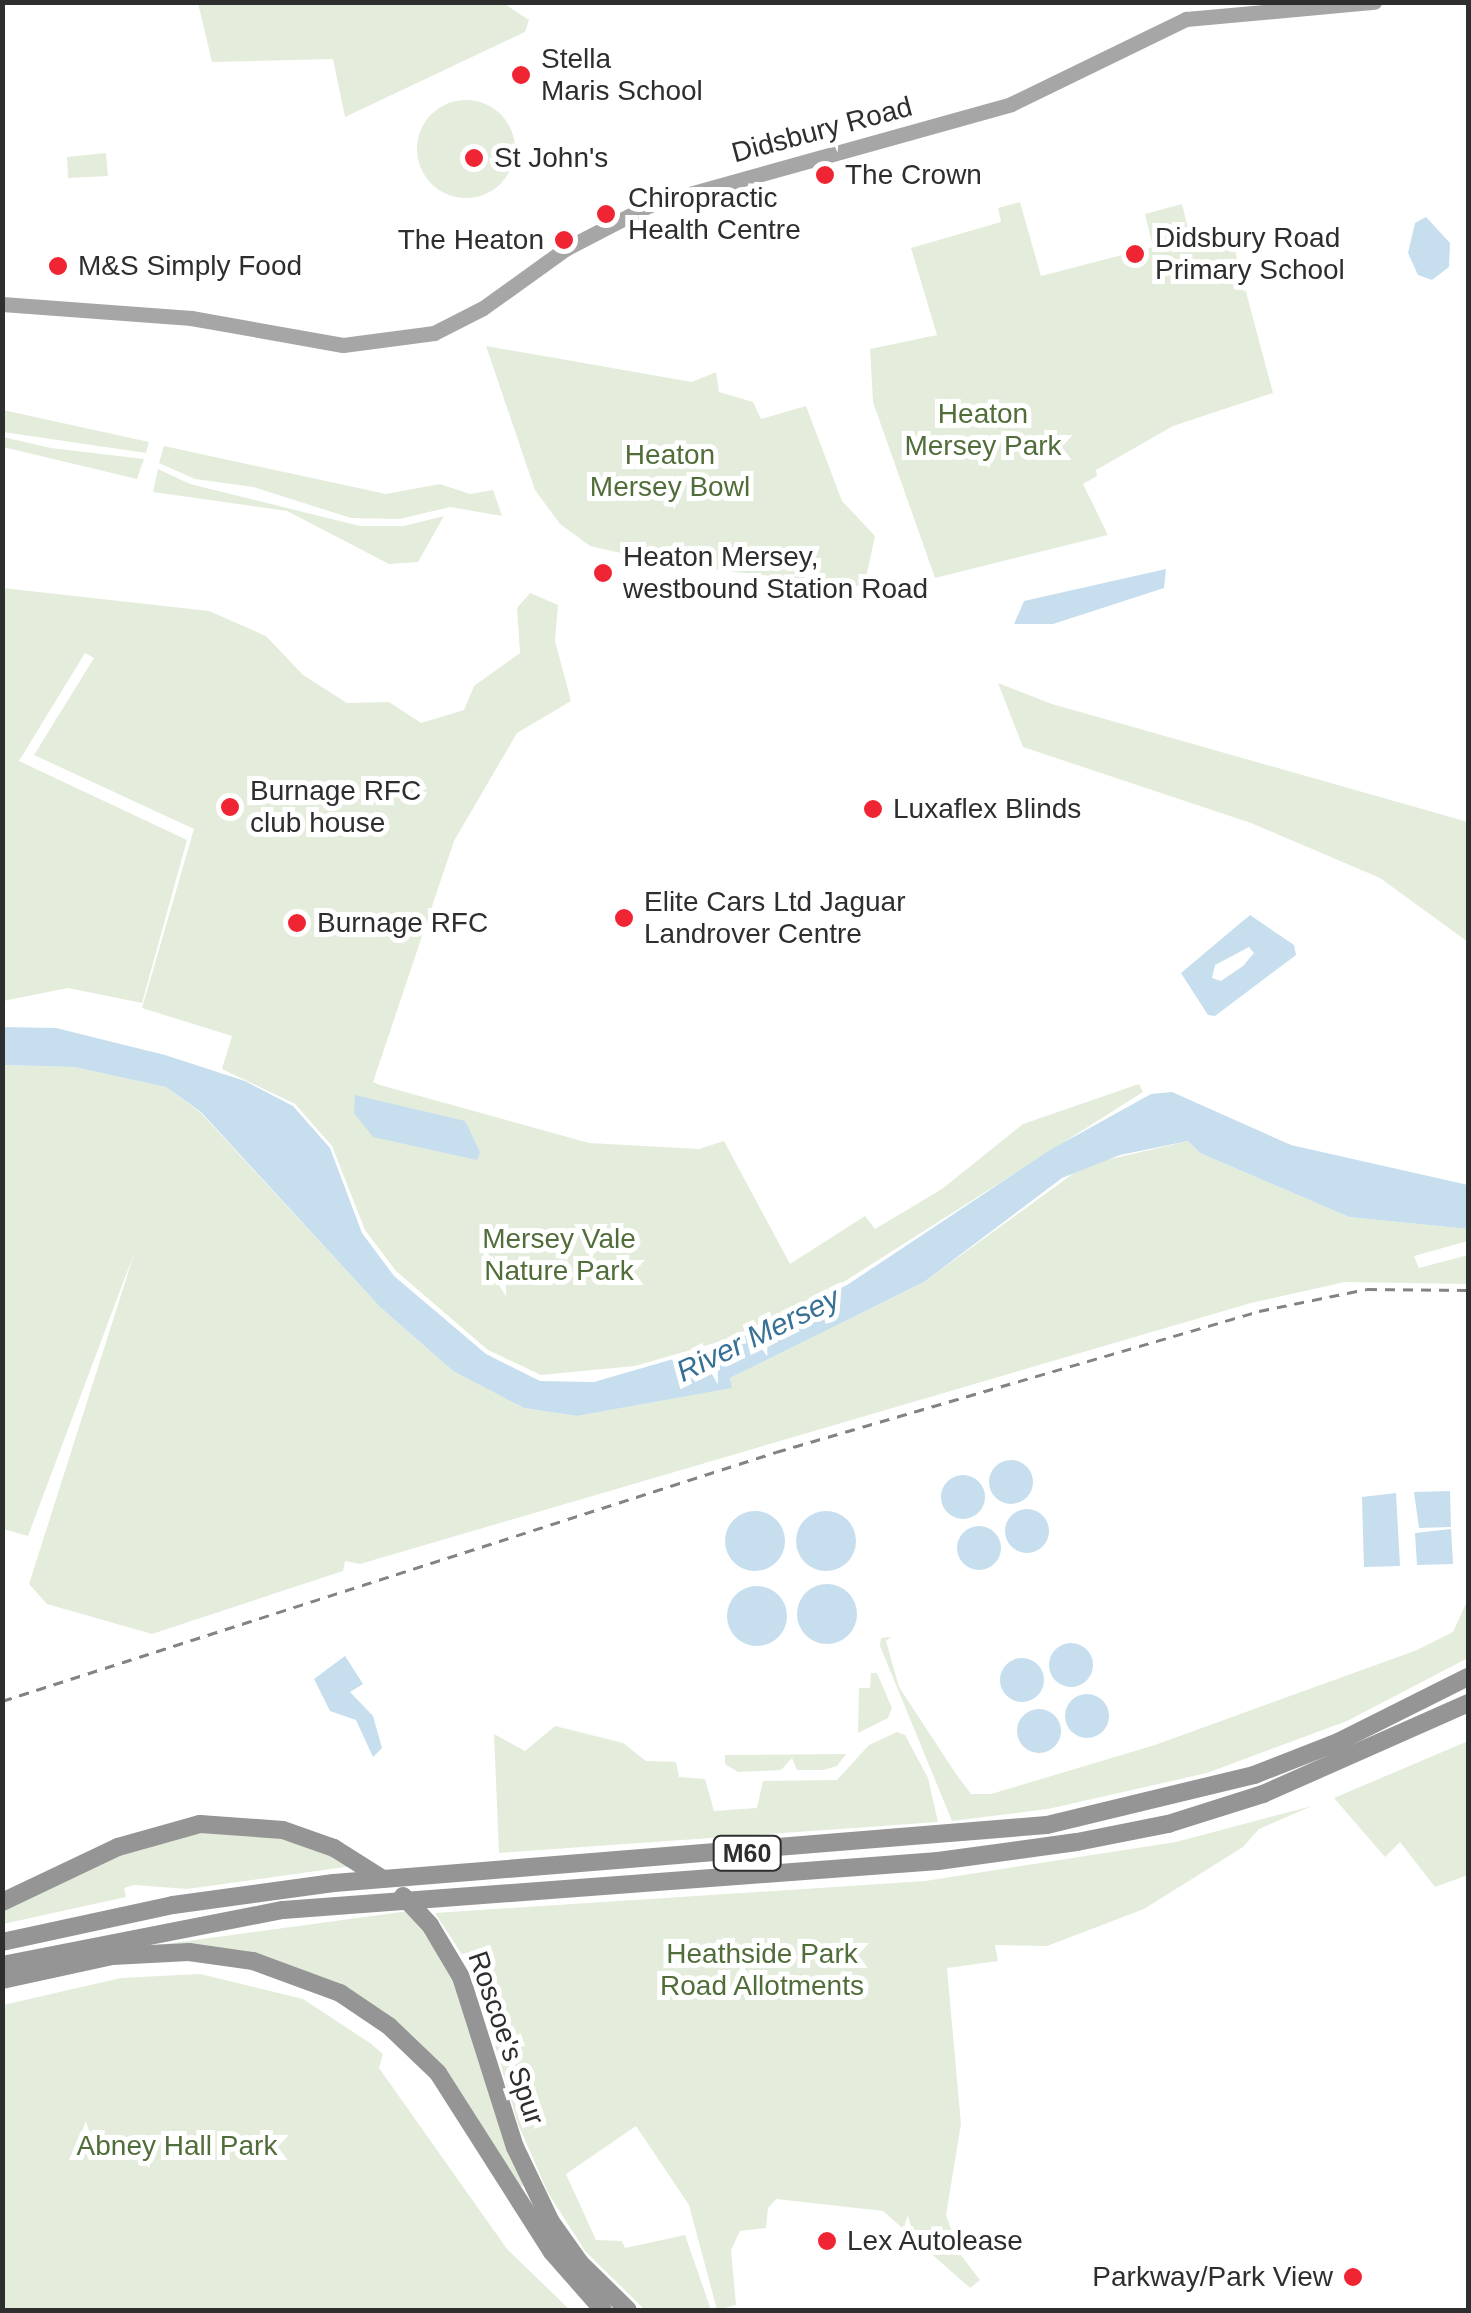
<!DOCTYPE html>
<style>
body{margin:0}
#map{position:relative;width:1471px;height:2313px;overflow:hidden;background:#fff;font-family:Helvetica,sans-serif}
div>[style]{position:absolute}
.green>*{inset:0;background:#e4eddb}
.round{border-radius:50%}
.water>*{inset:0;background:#c6deee}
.major>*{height:15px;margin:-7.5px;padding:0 7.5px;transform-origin:7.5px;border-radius:7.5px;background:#a6a6a6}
.highway>*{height:18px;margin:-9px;padding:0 9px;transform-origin:9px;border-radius:9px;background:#959595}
.rail>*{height:2.5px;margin-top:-1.25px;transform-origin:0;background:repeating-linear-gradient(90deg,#838383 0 10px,transparent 0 18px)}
.dots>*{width:28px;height:28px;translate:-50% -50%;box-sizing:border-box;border:5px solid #fff;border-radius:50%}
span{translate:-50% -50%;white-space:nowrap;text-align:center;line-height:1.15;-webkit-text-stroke:10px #fff;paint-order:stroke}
.shield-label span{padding:2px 8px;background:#fff;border:2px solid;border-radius:8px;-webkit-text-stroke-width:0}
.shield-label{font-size:25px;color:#2e2e2e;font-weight:700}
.poi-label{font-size:28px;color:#2e2e2e}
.left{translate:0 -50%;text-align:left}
.right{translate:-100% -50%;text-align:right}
.street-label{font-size:28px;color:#2e2e2e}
.park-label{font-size:28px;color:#516d39}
.water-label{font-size:30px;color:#377196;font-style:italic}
.frame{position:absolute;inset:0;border:5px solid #2e2e2e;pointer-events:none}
</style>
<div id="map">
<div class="green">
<div style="clip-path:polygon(198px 3px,503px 3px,529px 20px,525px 32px,345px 117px,333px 59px,212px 62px)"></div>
<div class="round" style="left:417px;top:100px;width:98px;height:98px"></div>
<div style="clip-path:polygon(106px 153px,108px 176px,68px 178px,67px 157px)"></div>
<div style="clip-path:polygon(1020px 202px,1041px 276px,1153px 247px,1145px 214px,1182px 204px,1191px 241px,1230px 232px,1273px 393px,1173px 426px,1096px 470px,1097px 476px,1083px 484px,1108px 535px,935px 578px,873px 402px,870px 349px,937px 335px,911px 248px,1001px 222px,998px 208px)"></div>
<div style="clip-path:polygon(486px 346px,692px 382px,716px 372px,719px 392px,753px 402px,761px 419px,806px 406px,842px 501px,875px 536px,864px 587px,669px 564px,590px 546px,560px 524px,535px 490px)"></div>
<div style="clip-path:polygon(3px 410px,149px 442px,146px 453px,3px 432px)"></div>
<div style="clip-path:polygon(3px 437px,51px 448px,144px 459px,137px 479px,3px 447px)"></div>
<div style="clip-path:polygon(164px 446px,386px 494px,440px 484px,470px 494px,493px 490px,502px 516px,450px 507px,400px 519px,351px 518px,253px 487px,195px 479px,159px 463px)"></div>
<div style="clip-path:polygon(158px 469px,190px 484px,360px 526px,404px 526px,444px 516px,418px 562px,389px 564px,287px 511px,153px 492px)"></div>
<div style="clip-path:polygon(3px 588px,209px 611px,266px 636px,303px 675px,347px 703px,389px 702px,421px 723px,464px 710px,474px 686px,520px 653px,517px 608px,530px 593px,558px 605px,555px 641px,571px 701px,517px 733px,454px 841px,373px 1082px,380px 1085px,589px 1143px,699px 1149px,724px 1141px,790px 1264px,865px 1216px,875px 1229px,942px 1189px,1023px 1124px,1139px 1084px,1143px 1092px,842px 1283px,729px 1339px,635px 1366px,541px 1375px,488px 1350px,396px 1271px,365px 1230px,332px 1146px,295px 1104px,222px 1069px,232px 1036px,142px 1008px,194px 829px,34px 755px,94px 658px,85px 653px,19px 761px,187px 840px,142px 1003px,68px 988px,3px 1001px)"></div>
<div style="clip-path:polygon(998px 683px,1052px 704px,1468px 822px,1468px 942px,1380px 878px,1251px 823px,1023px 747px)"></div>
<div style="clip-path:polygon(2px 1065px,74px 1067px,166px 1087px,200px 1112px,380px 1307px,453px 1371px,524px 1408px,577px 1416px,731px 1388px,730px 1378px,924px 1282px,1085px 1165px,1188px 1141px,1200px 1153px,1349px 1217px,1468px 1229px,1468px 1241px,1414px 1256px,1419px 1268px,1468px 1255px,1468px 1284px,1345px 1282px,1251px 1303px,360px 1564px,345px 1561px,343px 1571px,152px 1634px,47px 1604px,29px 1584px,135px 1251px,28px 1536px,3px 1529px)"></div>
<div style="clip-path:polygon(1468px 1599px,1468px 1658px,1347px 1721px,1207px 1773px,1048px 1809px,952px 1821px,880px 1646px,881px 1638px,891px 1637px,886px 1641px,899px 1687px,956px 1774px,971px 1794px,991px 1794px,1155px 1745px,1417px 1650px,1453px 1632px)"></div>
<div style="clip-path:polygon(871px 1673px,877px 1673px,892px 1708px,888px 1718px,858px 1733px,859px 1688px,870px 1688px)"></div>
<div style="clip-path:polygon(555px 1726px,623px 1743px,646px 1761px,676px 1762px,679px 1777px,705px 1779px,714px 1811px,757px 1808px,763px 1781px,837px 1780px,869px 1745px,897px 1732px,905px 1735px,928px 1778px,938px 1822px,499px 1853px,494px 1734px,525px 1751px)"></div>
<div style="clip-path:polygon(1468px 1741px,1468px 1875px,1435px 1887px,1400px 1842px,1385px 1857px,1334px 1798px)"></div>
<div style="clip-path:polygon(846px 1754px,837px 1766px,823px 1770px,797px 1770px,792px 1758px,781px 1770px,738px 1772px,725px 1764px,725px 1755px)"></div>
<div style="clip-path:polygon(1312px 1806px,1259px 1829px,1243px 1847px,1144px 1909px,1047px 1946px,995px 1945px,998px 1961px,947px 1968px,961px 2124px,946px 2215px,960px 2254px,980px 2280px,970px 2288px,883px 2211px,776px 2199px,768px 2208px,766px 2228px,740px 2231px,731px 2250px,736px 2305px,717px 2310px,689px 2205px,636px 2126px,566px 2174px,596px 2240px,622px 2241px,625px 2248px,685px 2235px,711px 2310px,645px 2310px,585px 2251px,548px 2193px,518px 2124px,474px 1973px,435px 1913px,925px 1881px,1176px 1842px)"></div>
<div style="clip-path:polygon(211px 1830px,260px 1831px,308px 1844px,352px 1866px,187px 1889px,134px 1885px,124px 1888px,126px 1897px,3px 1924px,2px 1910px,123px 1852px)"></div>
<div style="clip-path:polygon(409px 1911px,452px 1975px,525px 2185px,519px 2187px,440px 2067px,320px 1977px,236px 1951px,150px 1946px)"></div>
<div style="clip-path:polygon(200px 1974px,303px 1999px,370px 2043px,383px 2054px,379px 2068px,507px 2249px,570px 2310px,3px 2310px,3px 2005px,121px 1978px)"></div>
</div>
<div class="water">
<div style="clip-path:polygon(1426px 217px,1450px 243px,1449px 267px,1432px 280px,1418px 275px,1408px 253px,1415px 223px)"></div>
<div style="clip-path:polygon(1166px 569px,1164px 588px,1053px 624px,1014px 624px,1024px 601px)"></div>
<div style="clip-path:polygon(evenodd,1250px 915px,1294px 945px,1296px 955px,1215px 1016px,1208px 1015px,1181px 973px,1250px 915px,1249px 947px,1254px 953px,1243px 966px,1221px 981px,1212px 978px,1215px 965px,1249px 947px)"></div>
<div style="clip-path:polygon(3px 1027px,56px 1028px,165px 1055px,245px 1081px,293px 1106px,330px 1148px,362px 1233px,394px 1276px,486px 1354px,540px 1381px,594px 1382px,732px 1342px,847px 1285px,1050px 1150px,1151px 1094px,1172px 1092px,1291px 1145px,1468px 1185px,1468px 1229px,1349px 1217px,1200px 1153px,1188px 1141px,1120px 1155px,1062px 1178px,924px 1282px,730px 1378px,732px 1388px,577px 1416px,524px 1408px,453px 1371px,380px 1307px,201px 1112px,166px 1087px,74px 1067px,3px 1065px)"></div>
<div style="clip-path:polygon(355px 1095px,465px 1121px,480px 1152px,477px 1160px,373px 1137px,354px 1113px)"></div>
<div class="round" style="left:989px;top:1460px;width:44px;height:44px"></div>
<div class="round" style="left:941px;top:1475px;width:44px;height:44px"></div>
<div style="clip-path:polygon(1450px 1491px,1451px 1527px,1419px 1528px,1414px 1492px)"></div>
<div style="clip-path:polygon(1396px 1493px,1400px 1566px,1364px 1567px,1362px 1497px)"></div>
<div class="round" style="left:1005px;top:1509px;width:44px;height:44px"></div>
<div class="round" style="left:796px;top:1511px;width:60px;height:60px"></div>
<div class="round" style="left:725px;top:1511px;width:60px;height:60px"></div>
<div class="round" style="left:957px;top:1526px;width:44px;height:44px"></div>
<div style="clip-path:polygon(1451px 1529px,1453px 1564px,1417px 1565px,1415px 1533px)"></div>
<div class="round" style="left:797px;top:1584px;width:60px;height:60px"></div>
<div class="round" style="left:727px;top:1586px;width:60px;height:60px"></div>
<div class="round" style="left:1049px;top:1643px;width:44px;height:44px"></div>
<div style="clip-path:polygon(345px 1656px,363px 1684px,350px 1692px,373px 1716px,382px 1748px,373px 1757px,356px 1720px,330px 1711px,314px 1679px)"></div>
<div class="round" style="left:1000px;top:1658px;width:44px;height:44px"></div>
<div class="round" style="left:1065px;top:1694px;width:44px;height:44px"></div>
<div class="round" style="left:1017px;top:1709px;width:44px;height:44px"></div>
</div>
<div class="major">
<div style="left:2px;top:304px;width:190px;rotate:4.2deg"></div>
<div style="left:191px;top:318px;width:154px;rotate:10.1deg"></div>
<div style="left:343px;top:345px;width:92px;rotate:-7.5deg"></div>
<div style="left:434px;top:333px;width:55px;rotate:-27deg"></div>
<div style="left:483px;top:308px;width:101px;rotate:-35.7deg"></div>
<div style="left:565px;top:249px;width:96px;rotate:-27.4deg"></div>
<div style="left:650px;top:205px;width:375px;rotate:-15.6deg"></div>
<div style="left:1011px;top:104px;width:195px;rotate:-25.9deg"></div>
<div style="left:1186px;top:19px;width:189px;rotate:-5.2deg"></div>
</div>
<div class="highway">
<div style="left:403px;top:1896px;width:40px;rotate:47deg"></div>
<div style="left:430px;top:1925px;width:61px;rotate:59.2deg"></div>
<div style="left:461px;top:1977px;width:178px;rotate:72.4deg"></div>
<div style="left:515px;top:2147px;width:83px;rotate:64.4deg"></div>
<div style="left:551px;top:2222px;width:50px;rotate:54.7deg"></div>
<div style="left:580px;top:2263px;width:67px;rotate:44.4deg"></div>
<div style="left:2px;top:1902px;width:128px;rotate:-25.4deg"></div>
<div style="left:118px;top:1847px;width:85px;rotate:-15.7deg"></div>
<div style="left:200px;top:1824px;width:83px;rotate:4.1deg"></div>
<div style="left:283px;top:1830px;width:54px;rotate:19.4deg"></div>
<div style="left:334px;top:1848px;width:58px;rotate:32.3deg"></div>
<div style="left:2px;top:1942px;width:175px;rotate:-12.2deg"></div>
<div style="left:173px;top:1905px;width:162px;rotate:-7.8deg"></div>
<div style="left:334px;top:1883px;width:715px;rotate:-4.65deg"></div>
<div style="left:1047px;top:1825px;width:213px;rotate:-13.6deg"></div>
<div style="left:1254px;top:1775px;width:90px;rotate:-21.4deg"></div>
<div style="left:1338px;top:1742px;width:145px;rotate:-26.6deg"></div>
<div style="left:2px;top:1965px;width:286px;rotate:-11.1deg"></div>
<div style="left:283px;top:1910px;width:657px;rotate:-4.28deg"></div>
<div style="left:938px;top:1861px;width:140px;rotate:-7.8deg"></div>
<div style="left:1077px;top:1842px;width:93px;rotate:-11.2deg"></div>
<div style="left:1168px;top:1824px;width:100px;rotate:-17.5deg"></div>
<div style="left:1263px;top:1794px;width:224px;rotate:-23.9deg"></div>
<div style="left:2px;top:1980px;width:113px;rotate:-12.3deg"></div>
<div style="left:112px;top:1956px;width:77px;rotate:-3deg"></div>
<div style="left:189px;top:1952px;width:65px;rotate:8deg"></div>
<div style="left:253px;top:1961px;width:93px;rotate:20.2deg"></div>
<div style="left:340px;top:1993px;width:59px;rotate:34deg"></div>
<div style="left:389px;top:2026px;width:68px;rotate:43.8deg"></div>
<div style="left:438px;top:2073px;width:212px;rotate:57.5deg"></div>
<div style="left:552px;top:2252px;width:77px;rotate:48.7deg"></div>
</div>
<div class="rail">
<div style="left:2px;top:1701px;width:813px;rotate:-17.83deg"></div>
<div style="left:776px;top:1452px;width:503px;rotate:-16.27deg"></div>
<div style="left:1259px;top:1311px;width:110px;rotate:-11.5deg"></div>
<div style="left:1367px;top:1289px;width:101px;rotate:0.6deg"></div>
</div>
<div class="dots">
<div style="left:521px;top:75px;background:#f02534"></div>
<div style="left:474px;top:158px;background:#f02534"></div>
<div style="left:825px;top:175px;background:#f02534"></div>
<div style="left:606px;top:214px;background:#f02534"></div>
<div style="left:564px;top:240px;background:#f02534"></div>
<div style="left:1135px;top:254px;background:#f02534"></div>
<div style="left:58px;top:266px;background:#f02534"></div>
<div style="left:603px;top:573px;background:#f02534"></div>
<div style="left:230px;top:807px;background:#f02534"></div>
<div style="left:873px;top:809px;background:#f02534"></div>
<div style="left:624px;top:918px;background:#f02534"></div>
<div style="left:297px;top:923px;background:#f02534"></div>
<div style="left:827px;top:2241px;background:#f02534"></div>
<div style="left:1353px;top:2277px;background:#f02534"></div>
</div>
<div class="shield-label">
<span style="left:747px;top:1853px">M60</span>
</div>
<div class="poi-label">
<span class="left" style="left:541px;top:75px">Stella<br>Maris School</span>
<span class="left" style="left:494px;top:158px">St John's</span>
<span class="left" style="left:845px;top:175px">The Crown</span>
<span class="left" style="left:628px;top:214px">Chiropractic<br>Health Centre</span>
<span class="left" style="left:1155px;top:254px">Didsbury Road<br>Primary School</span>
<span class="right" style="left:544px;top:240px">The Heaton</span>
<span class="left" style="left:78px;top:266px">M&amp;S Simply Food</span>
<span class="left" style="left:623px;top:573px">Heaton Mersey,<br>westbound Station Road</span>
<span class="left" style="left:250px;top:807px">Burnage RFC<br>club house</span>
<span class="left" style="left:893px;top:809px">Luxaflex Blinds</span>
<span class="left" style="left:644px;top:918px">Elite Cars Ltd Jaguar<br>Landrover Centre</span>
<span class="left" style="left:317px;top:923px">Burnage RFC</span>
<span class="left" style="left:847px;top:2241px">Lex Autolease</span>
<span class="right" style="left:1333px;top:2277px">Parkway/Park View</span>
</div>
<div class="street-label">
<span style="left:822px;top:130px;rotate:-15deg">Didsbury Road</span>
<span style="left:506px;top:2038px;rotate:71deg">Roscoe's Spur</span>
</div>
<div class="park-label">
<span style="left:983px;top:430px">Heaton<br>Mersey Park</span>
<span style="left:670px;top:471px">Heaton<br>Mersey Bowl</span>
<span style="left:559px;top:1255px">Mersey Vale<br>Nature Park</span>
<span style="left:762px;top:1970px">Heathside Park<br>Road Allotments</span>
<span style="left:177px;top:2146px">Abney Hall Park</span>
</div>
<div class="water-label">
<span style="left:758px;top:1335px;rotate:-26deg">River Mersey</span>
</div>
<div class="frame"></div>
</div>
